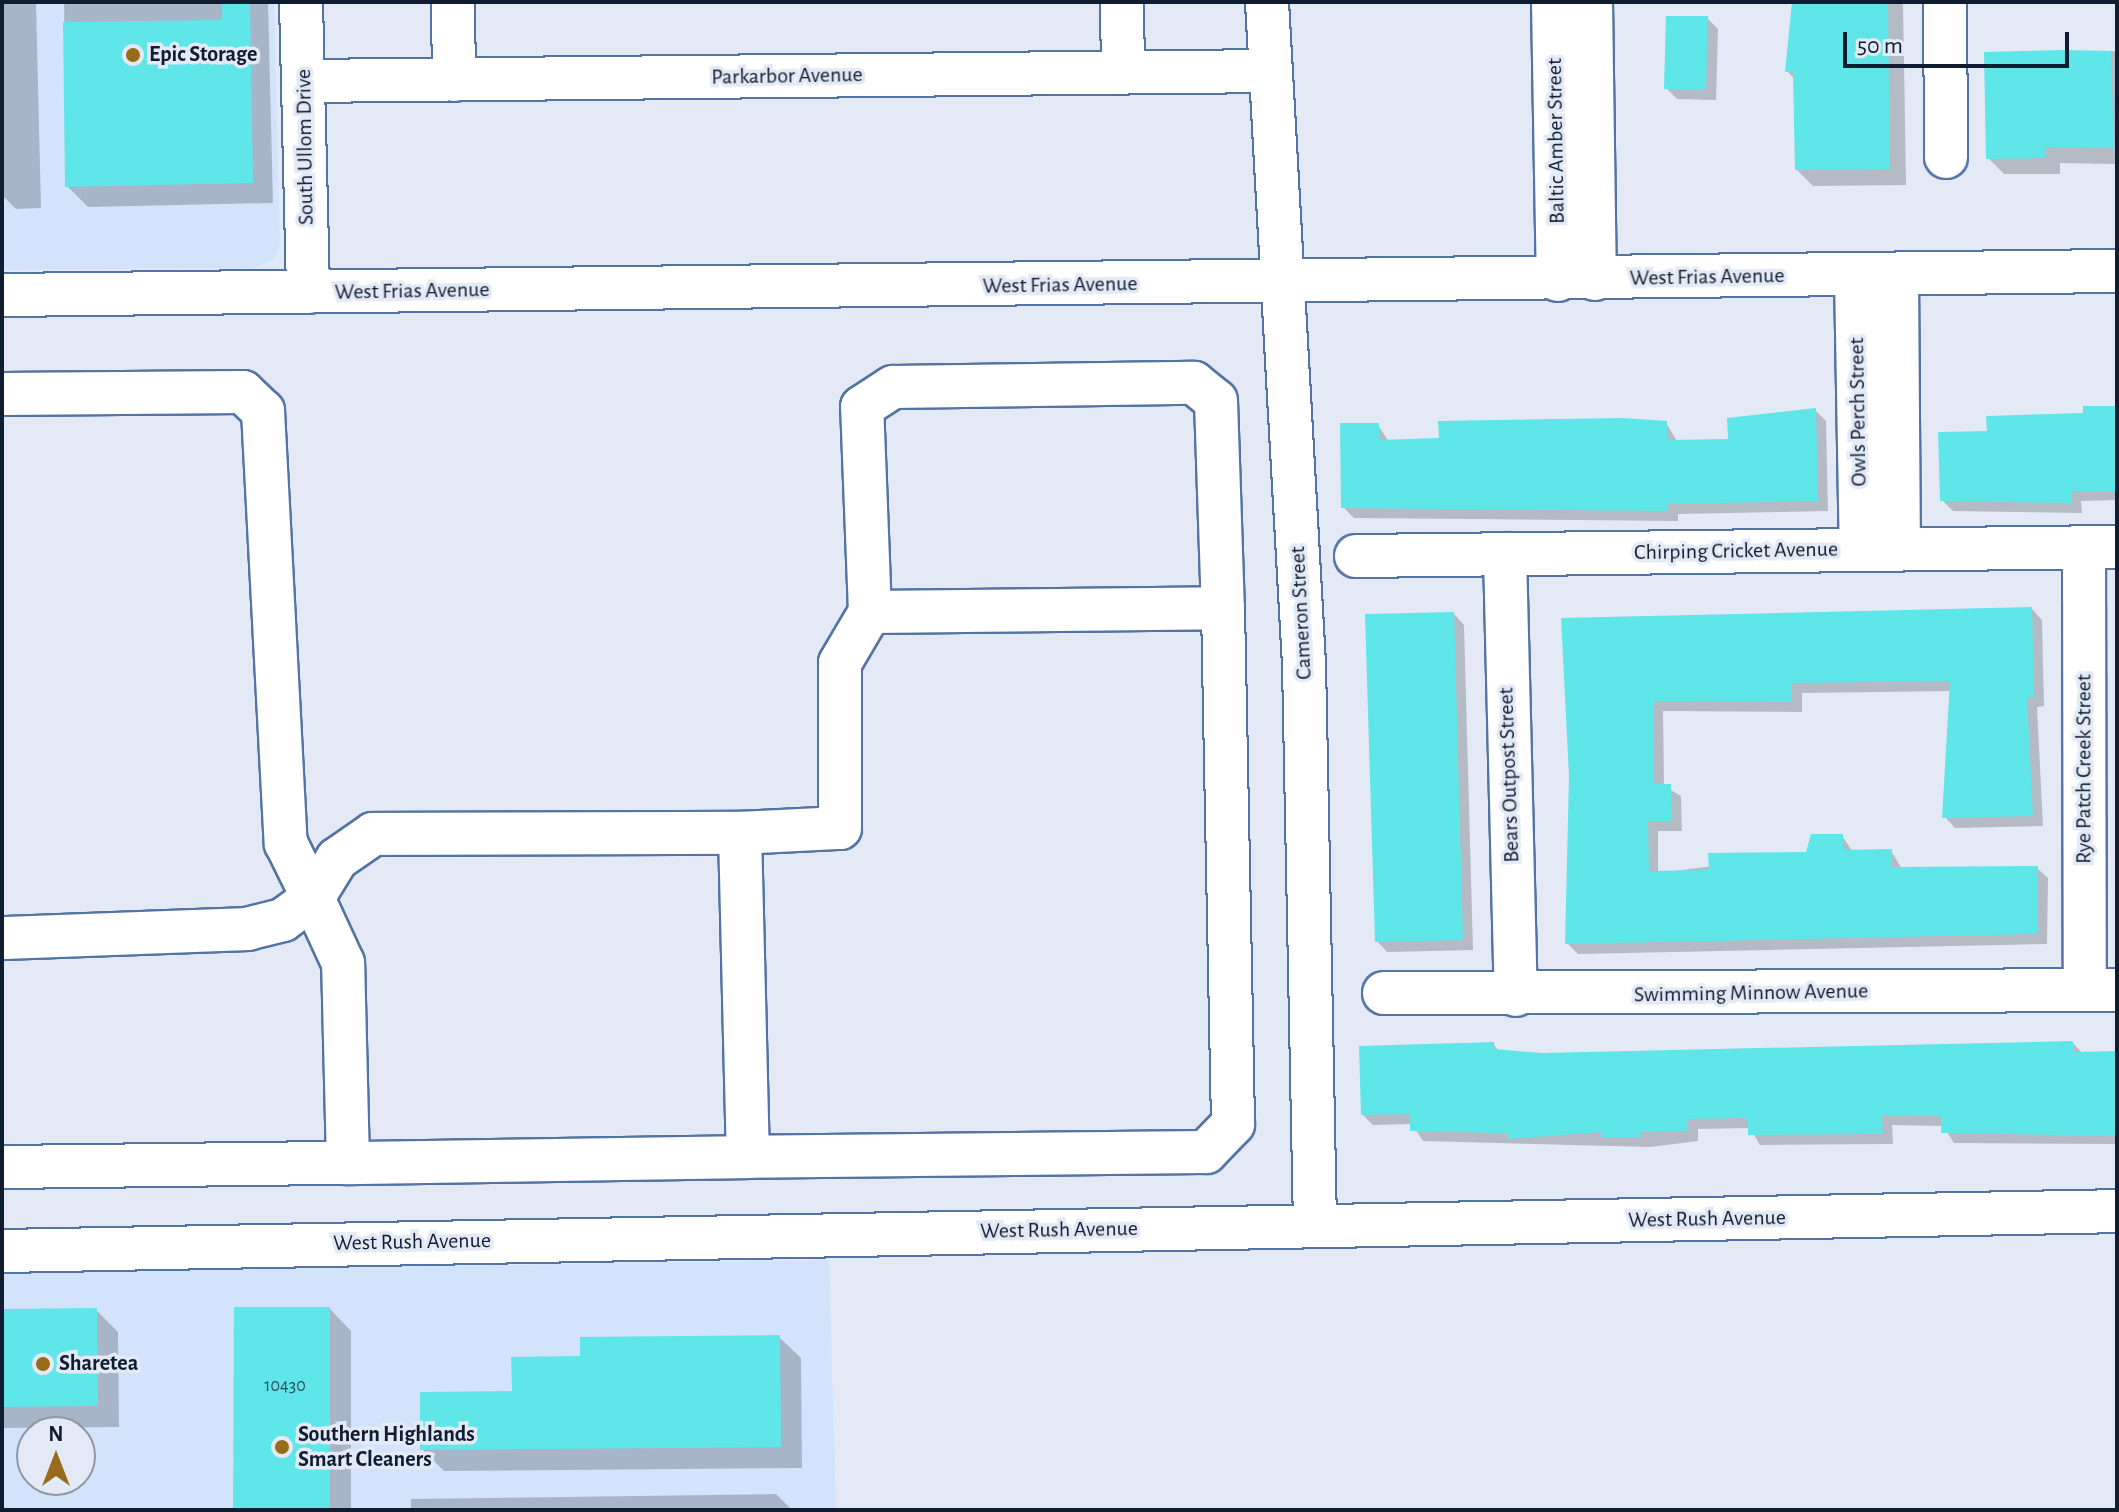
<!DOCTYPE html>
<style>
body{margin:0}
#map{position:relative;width:2119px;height:1512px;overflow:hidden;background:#e3eaf5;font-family:"Alegreya Sans",sans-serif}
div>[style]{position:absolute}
.built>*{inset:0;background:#d3e3fb}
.shadow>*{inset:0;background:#0003}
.building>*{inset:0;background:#5fe6e9}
.roads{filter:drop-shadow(2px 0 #5474a4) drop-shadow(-2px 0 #5474a4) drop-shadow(0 2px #5474a4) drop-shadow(0 -2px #5474a4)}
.minor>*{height:42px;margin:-21px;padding:0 21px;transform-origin:21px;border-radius:21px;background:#fff}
.dots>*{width:22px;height:22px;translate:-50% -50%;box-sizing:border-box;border:4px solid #e3eaf5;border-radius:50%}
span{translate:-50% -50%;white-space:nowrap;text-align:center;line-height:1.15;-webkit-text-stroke:7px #e3eaf5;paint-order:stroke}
.number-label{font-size:18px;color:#244f5e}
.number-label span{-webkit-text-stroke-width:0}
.poi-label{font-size:22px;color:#101d30;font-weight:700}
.left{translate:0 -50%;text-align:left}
.street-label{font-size:22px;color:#101d30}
.frame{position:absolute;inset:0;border:4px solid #101d30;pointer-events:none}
.north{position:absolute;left:16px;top:1416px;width:80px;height:80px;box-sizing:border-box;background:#e3eaf5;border:2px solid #8f98a6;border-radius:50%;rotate:0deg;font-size:22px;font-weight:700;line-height:32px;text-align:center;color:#101d30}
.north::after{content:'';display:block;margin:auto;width:28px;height:36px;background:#976b19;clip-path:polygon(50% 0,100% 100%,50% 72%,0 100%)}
.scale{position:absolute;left:1843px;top:32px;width:226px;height:36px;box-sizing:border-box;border:4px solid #101d30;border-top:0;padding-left:10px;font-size:24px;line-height:28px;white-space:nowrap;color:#101d30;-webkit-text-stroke:6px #e3eaf5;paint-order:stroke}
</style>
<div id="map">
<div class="built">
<div style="clip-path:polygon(2px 2px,274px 2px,280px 244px,274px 260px,254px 268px,2px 270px)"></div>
<div style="clip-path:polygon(evenodd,829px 1260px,836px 1510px,2px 1510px,2px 1273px,829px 1260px,32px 1432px,80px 1432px,80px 1480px,32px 1480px,32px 1432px)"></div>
</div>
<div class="shadow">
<div style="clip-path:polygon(2px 2px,36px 2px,41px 208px,16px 209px,2px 195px)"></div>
<div style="clip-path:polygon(64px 2px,268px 2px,273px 203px,88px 207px,67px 186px)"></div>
<div style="clip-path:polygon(1794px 2px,1903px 2px,1906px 185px,1813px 186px,1797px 170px,1795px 79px,1787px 71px)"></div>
<div style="clip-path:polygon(1707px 18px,1718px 29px,1716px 100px,1677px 99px,1666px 88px)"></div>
<div style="clip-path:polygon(2117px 51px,2117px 164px,2060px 163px,2060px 174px,2004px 174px,1988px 158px,1986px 54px)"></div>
<div style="clip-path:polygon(2117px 407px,2117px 500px,2081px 501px,2082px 513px,1953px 511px,1942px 500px,1989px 433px)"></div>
<div style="clip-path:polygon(1815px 410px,1826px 421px,1828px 511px,1678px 514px,1678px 521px,1354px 518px,1343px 507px,1378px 425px,1389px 442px,1666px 423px,1677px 441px,1730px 441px)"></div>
<div style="clip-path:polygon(2032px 609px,2042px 620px,2044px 706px,2037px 707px,2043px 826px,1955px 828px,1945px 817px,1952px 691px,1802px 693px,1802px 712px,1663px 711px,1664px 786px,1681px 796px,1682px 831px,1658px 831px,1658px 873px,1807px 854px,1842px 836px,1853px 852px,1891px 851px,1902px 869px,2037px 868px,2048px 878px,2047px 944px,1578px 954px,1567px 943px,1571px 776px,1563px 619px)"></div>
<div style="clip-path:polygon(1454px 614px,1464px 625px,1473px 950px,1387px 952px,1377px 941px)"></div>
<div style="clip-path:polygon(2073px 1043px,2083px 1054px,2117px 1053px,2117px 1144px,1954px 1143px,1943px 1126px,1892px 1125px,1893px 1144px,1760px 1145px,1750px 1128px,1698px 1129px,1698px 1141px,1650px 1147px,1423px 1141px,1412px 1124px,1373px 1125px,1363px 1115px,1493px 1044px,1500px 1052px,1542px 1055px)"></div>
<div style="clip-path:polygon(330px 1309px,351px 1331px,351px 1510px,235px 1510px)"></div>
<div style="clip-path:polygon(96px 1310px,118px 1332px,119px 1427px,2px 1428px,2px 1311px)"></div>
<div style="clip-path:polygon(779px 1337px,801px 1358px,802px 1468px,444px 1471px,422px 1449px,514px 1393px)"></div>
<div style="clip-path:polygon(776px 1494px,792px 1510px,411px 1510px,411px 1499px)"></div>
</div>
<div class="building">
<div style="clip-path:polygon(1792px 2px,1888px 2px,1890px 169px,1795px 170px,1793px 72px,1785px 72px)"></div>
<div style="clip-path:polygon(250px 3px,253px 183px,65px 187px,63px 22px,222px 20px,222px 4px)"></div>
<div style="clip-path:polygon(1666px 16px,1708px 16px,1706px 90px,1664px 89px)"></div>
<div style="clip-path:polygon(2065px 50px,2111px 51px,2114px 148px,2045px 147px,2045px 158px,1986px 159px,1984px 52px)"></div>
<div style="clip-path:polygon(2083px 406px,2117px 406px,2117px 492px,2072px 491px,2072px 503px,1940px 501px,1938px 432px,1987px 431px,1986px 416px,2083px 413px)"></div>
<div style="clip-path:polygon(1816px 408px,1818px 501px,1668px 504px,1668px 511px,1341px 508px,1340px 423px,1379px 423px,1379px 440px,1439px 438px,1438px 421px,1622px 418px,1667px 421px,1667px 440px,1728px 439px,1727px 418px)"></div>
<div style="clip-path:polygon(2032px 607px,2034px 697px,2027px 697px,2033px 816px,1942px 818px,1950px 681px,1792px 683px,1792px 702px,1653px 701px,1654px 784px,1671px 784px,1672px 821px,1648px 821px,1649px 871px,1709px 870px,1708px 853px,1806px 852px,1811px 834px,1843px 834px,1843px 850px,1892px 849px,1892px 867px,2038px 866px,2037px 934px,1565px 944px,1569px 776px,1561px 618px)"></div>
<div style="clip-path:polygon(1454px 612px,1463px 940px,1375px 942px,1365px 614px)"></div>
<div style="clip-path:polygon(2073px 1041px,2074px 1052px,2117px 1051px,2117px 1136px,1941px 1133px,1941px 1116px,1882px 1115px,1883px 1134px,1748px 1135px,1748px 1118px,1688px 1119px,1688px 1131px,1640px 1132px,1641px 1138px,1602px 1138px,1602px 1132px,1508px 1139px,1507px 1133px,1410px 1131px,1410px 1114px,1361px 1115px,1359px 1046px,1494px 1042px,1494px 1049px,1542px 1053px)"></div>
<div style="clip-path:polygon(234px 1307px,330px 1307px,330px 1510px,233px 1510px)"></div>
<div style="clip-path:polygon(97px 1308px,98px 1406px,2px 1407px,2px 1309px)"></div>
<div style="clip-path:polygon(780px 1335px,781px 1447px,420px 1450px,420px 1392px,512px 1391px,511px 1357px,580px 1356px,580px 1337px)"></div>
</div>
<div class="roads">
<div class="minor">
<div style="left:301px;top:2px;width:290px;rotate:88.6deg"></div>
<div style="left:453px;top:2px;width:78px;rotate:89.3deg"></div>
<div style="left:1122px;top:2px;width:70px;rotate:89.2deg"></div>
<div style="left:1267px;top:2px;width:662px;rotate:86.8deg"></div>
<div style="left:1304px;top:663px;width:563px;rotate:88.88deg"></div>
<div style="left:1553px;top:2px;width:278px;rotate:89deg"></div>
<div style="left:1591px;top:2px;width:277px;rotate:89.2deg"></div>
<div style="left:1945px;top:2px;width:155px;rotate:89.6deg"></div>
<div style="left:303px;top:81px;width:967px;rotate:-0.59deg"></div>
<div style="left:1897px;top:274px;width:275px;rotate:89.6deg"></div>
<div style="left:1856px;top:275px;width:275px;rotate:89deg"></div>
<div style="left:2px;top:295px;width:2115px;rotate:-0.65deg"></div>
<div style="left:2px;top:394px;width:241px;rotate:-0.5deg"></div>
<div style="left:243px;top:392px;width:28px;rotate:44deg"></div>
<div style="left:263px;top:411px;width:433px;rotate:87deg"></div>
<div style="left:286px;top:843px;width:61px;rotate:63.9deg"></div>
<div style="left:313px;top:898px;width:37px;rotate:144deg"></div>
<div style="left:283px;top:920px;width:36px;rotate:166deg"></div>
<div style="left:248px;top:929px;width:246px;rotate:177.9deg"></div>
<div style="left:2084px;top:548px;width:442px;rotate:89.9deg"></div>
<div style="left:1505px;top:554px;width:441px;rotate:88.6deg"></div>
<div style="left:1356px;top:556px;width:761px;rotate:-0.68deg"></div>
<div style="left:870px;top:612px;width:205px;rotate:-92.2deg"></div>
<div style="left:862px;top:407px;width:37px;rotate:-33deg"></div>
<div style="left:893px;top:387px;width:301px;rotate:-0.8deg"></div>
<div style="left:1194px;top:383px;width:28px;rotate:39deg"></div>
<div style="left:1216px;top:401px;width:207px;rotate:88.1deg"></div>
<div style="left:740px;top:833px;width:100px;rotate:-2.9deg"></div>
<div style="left:840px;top:828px;width:165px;rotate:-90deg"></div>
<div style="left:840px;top:663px;width:59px;rotate:-59.5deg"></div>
<div style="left:870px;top:612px;width:353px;rotate:-0.6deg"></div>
<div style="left:1223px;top:608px;width:516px;rotate:88.89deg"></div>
<div style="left:1233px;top:1124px;width:39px;rotate:134deg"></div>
<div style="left:1206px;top:1152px;width:458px;rotate:179.4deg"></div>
<div style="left:1384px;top:993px;width:733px;rotate:-0.23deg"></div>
<div style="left:2px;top:1167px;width:346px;rotate:-0.7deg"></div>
<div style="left:348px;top:1163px;width:200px;rotate:-91.4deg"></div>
<div style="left:343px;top:963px;width:72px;rotate:-114.8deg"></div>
<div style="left:313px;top:898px;width:46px;rotate:-58.4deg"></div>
<div style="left:337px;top:859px;width:44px;rotate:-34.8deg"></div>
<div style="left:373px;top:834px;width:367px;rotate:-0.2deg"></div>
<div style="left:740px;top:833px;width:324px;rotate:88.6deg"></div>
<div style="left:748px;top:1157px;width:400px;rotate:179.1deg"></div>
<div style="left:2px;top:1251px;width:2115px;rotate:-1.08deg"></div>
</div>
</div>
<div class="dots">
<div style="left:133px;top:55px;background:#976b19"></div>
<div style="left:43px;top:1364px;background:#976b19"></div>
<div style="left:282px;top:1447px;background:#976b19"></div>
</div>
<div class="number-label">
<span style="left:285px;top:1386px">10430</span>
</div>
<div class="poi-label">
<span class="left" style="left:149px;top:55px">Epic Storage</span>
<span class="left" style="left:59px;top:1364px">Sharetea</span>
<span class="left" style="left:298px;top:1447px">Southern Highlands<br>Smart Cleaners</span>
</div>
<div class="street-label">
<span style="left:787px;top:76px;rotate:-1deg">Parkarbor Avenue</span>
<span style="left:1556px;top:141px;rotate:-91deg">Baltic Amber Street</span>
<span style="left:305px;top:147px;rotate:-91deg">South Ullom Drive</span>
<span style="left:1707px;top:277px;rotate:-1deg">West Frias Avenue</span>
<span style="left:1060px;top:285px;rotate:-1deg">West Frias Avenue</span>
<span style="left:412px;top:291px;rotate:-1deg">West Frias Avenue</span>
<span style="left:1858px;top:412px;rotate:-91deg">Owls Perch Street</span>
<span style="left:1736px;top:551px;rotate:-1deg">Chirping Cricket Avenue</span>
<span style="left:1301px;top:613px;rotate:-93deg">Cameron Street</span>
<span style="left:2084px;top:769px;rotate:-90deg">Rye Patch Creek Street</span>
<span style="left:1509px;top:775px;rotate:-92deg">Bears Outpost Street</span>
<span style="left:1751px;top:993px;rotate:-1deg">Swimming Minnow Avenue</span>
<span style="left:1707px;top:1219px;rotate:-1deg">West Rush Avenue</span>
<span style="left:1059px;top:1230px;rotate:-1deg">West Rush Avenue</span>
<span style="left:412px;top:1242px;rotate:-1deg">West Rush Avenue</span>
</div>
<div class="frame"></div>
<div class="north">N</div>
<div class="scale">50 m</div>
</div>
